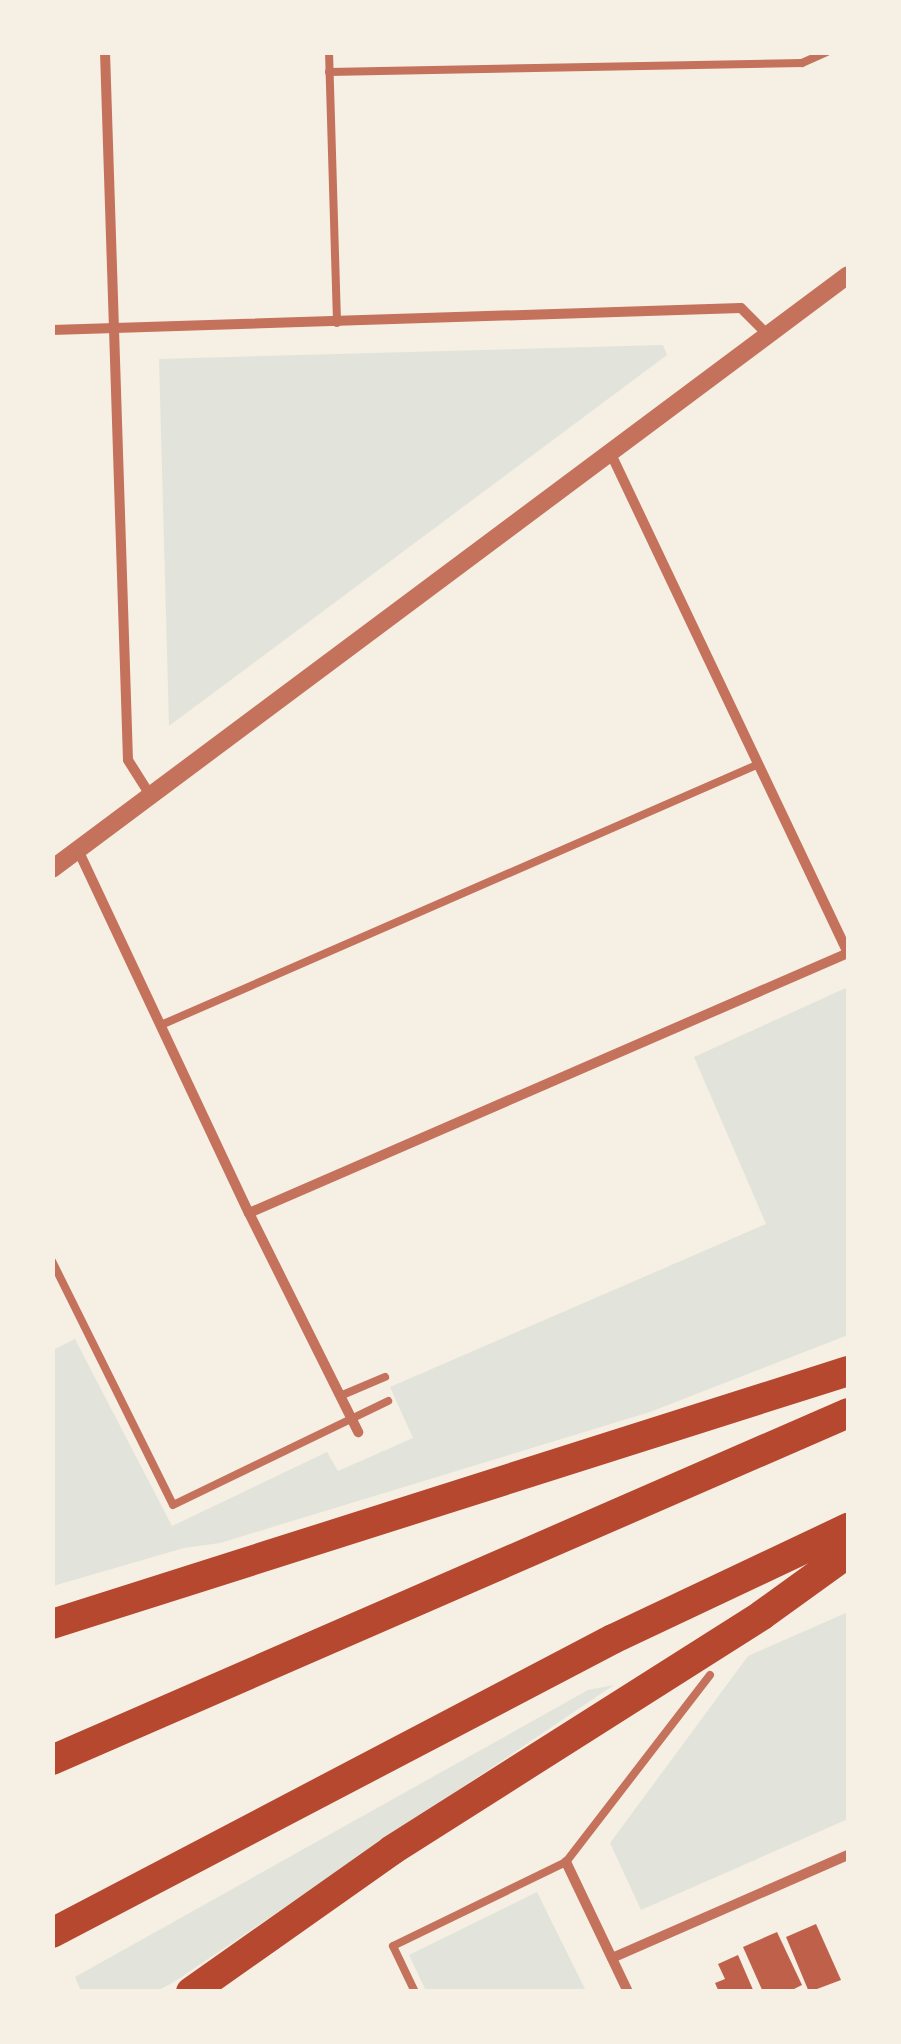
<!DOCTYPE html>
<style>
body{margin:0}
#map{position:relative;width:901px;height:2044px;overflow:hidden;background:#f6efe4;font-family:"Asap Condensed",sans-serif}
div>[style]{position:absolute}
.green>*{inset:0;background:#e2e4dc}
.building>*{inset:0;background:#bf614a}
.service>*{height:8px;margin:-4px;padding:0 4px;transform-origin:4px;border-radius:4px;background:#c5725c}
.minor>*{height:10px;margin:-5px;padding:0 5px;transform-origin:5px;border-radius:5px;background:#c5725c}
.tertiary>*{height:18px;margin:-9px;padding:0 9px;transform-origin:9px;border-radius:9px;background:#c5725c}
.motorway>*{height:30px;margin:-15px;padding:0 15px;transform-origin:15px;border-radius:15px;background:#b5482f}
span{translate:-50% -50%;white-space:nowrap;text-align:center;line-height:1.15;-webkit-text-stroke:9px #f6efe4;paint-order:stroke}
.frame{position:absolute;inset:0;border:55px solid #f6efe4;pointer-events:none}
</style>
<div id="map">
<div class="green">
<div style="clip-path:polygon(663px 345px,667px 355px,169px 726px,159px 359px)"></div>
<div style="clip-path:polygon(848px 987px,848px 1335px,650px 1412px,220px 1543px,184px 1548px,53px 1586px,53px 1350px,75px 1339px,172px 1526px,327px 1452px,338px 1471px,413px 1438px,390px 1387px,766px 1224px,694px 1057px)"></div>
<div style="clip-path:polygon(848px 1612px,848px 1819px,641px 1910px,610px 1843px,748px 1656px)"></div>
<div style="clip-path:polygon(614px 1685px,174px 1982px,157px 1991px,81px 1991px,75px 1977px,588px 1690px)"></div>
<div style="clip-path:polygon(537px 1892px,586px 1991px,426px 1991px,409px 1955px)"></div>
</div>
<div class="building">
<div style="clip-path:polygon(816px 1924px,841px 1980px,809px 1992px,786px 1937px)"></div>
<div style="clip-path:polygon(777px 1932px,802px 1985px,788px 1992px,763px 1992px,743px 1947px)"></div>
<div style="clip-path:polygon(738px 1955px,754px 1992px,719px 1992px,715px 1983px,725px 1979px,718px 1964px)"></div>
</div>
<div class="service">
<div style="left:329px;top:52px;width:271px;rotate:88.3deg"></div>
<div style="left:329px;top:72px;width:473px;rotate:-1.1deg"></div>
<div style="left:802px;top:63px;width:27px;rotate:-24deg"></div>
<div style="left:161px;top:1025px;width:652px;rotate:-23.58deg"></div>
<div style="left:52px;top:1261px;width:272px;rotate:63.6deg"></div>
<div style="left:173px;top:1505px;width:239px;rotate:-25.8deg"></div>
<div style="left:340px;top:1396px;width:49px;rotate:-22.9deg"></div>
<div style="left:415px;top:1992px;width:51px;rotate:-115.6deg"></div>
<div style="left:393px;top:1946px;width:192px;rotate:-25.9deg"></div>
<div style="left:566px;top:1862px;width:236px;rotate:-52.4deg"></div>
</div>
<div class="minor">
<div style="left:105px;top:52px;width:708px;rotate:88.14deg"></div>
<div style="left:128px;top:760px;width:41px;rotate:57.8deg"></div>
<div style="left:52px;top:330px;width:689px;rotate:-1.83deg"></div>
<div style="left:741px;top:308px;width:35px;rotate:45deg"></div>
<div style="left:78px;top:850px;width:401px;rotate:64.8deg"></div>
<div style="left:249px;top:1213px;width:245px;rotate:63.5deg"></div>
<div style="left:249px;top:1213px;width:653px;rotate:-23.46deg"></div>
<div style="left:848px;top:953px;width:555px;rotate:-115.41deg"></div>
<div style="left:566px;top:1862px;width:144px;rotate:64.5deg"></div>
<div style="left:612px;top:1958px;width:257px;rotate:-23.6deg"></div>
</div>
<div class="tertiary">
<div style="left:52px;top:869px;width:993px;rotate:-36.73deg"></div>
</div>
<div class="motorway">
<div style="left:52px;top:1624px;width:835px;rotate:-17.63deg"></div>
<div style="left:52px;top:1760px;width:868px;rotate:-23.55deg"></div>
<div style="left:52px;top:1933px;width:633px;rotate:-27.66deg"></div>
<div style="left:613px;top:1639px;width:260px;rotate:-25.3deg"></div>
<div style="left:191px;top:1992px;width:246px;rotate:-35.2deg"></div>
<div style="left:392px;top:1850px;width:438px;rotate:-32.4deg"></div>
<div style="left:762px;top:1615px;width:106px;rotate:-35.8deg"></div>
</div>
<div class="frame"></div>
</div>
